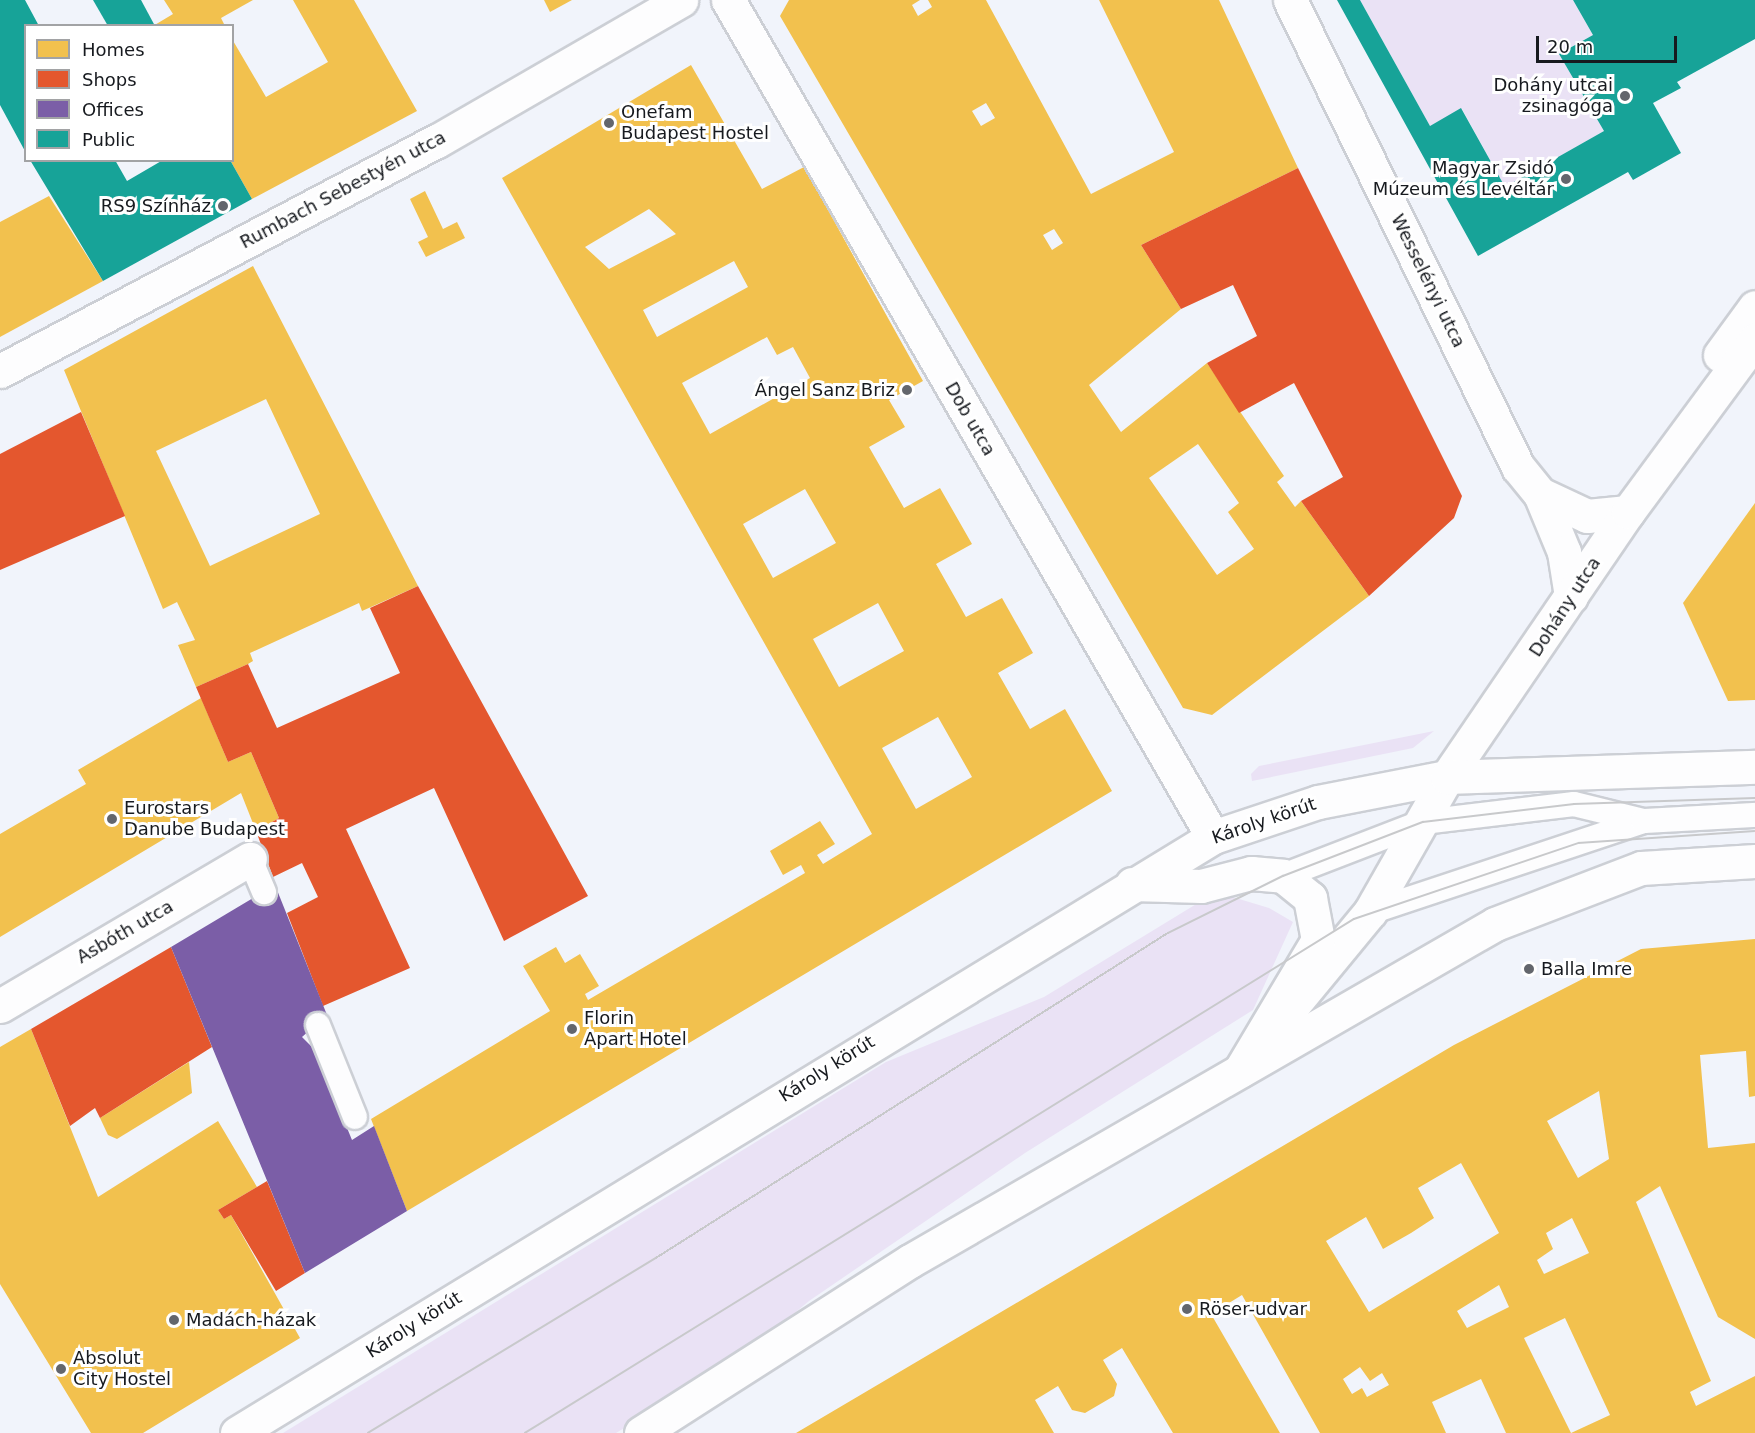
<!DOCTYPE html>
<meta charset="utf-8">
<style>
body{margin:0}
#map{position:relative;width:1755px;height:1433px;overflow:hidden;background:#f1f4fb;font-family:"DejaVu Sans",sans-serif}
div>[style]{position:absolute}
.green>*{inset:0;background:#eae2f5}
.homes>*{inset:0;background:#f2c14e}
.shops>*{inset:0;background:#e4572e}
.offices>*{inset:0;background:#7b5ea7}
.public>*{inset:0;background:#17a398}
.roads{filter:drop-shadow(2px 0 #cccfd5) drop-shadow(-2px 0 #cccfd5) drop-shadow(0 2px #cccfd5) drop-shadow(0 -2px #cccfd5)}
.service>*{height:24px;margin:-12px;padding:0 12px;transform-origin:12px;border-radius:12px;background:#fdfdfe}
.minor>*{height:33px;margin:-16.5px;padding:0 16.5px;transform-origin:16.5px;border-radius:16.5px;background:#fdfdfe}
.tertiary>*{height:33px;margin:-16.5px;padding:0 16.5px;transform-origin:16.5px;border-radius:16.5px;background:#fdfdfe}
.secondary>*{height:33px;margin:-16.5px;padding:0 16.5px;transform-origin:16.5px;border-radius:16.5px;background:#fdfdfe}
.tram>*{height:1.5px;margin:-0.75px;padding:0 0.75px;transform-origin:0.75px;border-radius:0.75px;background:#c8c9cb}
.dots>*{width:16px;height:16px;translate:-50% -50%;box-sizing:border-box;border:3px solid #fff;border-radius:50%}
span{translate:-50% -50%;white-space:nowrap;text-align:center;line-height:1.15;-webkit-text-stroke:6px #fff;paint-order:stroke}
.poi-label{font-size:18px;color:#171a1f}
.right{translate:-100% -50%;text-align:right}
.left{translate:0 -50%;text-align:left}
.street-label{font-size:18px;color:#171a1f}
.legend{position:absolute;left:24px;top:24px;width:210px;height:138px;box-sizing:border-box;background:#fff;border:2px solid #a2a3a5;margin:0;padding:8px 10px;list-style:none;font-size:18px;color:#171a1f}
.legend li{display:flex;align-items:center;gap:12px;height:30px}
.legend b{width:30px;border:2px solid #a2a3a5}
.scale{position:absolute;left:1536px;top:36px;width:141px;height:27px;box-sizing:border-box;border:3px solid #171a1f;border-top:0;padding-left:8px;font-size:18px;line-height:21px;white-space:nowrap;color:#171a1f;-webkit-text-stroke:4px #fff;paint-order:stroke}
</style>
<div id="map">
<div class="green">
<div style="clip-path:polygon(1360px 0,1573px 0,1593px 35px,1559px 54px,1604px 131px,1505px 187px,1462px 109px,1430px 126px)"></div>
<div style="clip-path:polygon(1434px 731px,1413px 748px,1252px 781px,1251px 774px,1259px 766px)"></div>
<div style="clip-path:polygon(1216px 892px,1269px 908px,1293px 922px,1253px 1010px,1025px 1153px,809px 1301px,743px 1356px,616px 1433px,283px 1433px,886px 1062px,1044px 997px)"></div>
</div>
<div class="homes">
<div style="clip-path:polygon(164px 0,253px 0,221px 18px,225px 26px,153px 26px,173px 14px)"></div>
<div style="clip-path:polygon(293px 0,354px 0,417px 111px,252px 199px,230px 160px,232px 39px,266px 97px,328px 62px)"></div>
<div style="clip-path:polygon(544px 0,572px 0,550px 12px)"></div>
<div style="clip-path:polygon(evenodd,789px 0,920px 0,912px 5px,918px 16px,932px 7px,928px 0,986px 0,1091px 194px,1174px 152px,1099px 0,1219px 0,1298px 168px,1141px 245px,1181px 309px,1089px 385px,1121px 432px,1207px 363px,1284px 476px,1277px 482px,1295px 507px,1301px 501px,1369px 596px,1212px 715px,1183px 708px,780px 16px,789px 0,986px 103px,995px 118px,981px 126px,972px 111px,986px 103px,789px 0,1054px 229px,1063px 243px,1052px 250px,1043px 235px,1054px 229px,789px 0,1198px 444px,1239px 503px,1228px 512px,1254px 549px,1217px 575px,1149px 478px,1198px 444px)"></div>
<div style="clip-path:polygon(evenodd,691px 65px,762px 189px,804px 167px,923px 381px,889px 400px,905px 427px,869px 447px,904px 508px,940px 488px,972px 544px,936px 564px,966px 617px,1002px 598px,1033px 653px,998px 673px,1030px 729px,1065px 709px,1112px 791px,407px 1211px,371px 1119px,550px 1011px,523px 966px,556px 947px,565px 963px,580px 954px,599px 986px,585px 994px,588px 1000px,805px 873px,801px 865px,783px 875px,770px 851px,820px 821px,835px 844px,817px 855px,823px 864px,872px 834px,502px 178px,691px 65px,649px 209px,676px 234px,609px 269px,585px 247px,649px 209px,691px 65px,734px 261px,748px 287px,657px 337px,643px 310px,734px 261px,691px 65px,767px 337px,777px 355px,793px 347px,810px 378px,710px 434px,682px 383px,767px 337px,691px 65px,805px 489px,836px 543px,773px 578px,743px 524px,805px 489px,691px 65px,878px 603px,904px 651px,839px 687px,813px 639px,878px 603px,691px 65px,938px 717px,972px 777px,916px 809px,882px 748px,938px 717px)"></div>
<div style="clip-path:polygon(425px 191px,443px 229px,457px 222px,465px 238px,426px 257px,418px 242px,428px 237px,410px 199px)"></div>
<div style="clip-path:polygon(49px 196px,103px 281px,0 337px,0 222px)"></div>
<div style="clip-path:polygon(evenodd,253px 266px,418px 586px,362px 611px,359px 603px,250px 653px,253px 661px,248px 664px,196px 687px,178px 645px,195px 640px,177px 602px,163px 609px,64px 370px,253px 266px,266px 399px,320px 514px,210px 566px,156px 451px,266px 399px)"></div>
<div style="clip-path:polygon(1755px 503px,1755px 700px,1728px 701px,1683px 603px)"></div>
<div style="clip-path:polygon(201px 698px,228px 762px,251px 752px,279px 818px,256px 831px,241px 793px,0 937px,0 834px,86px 784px,78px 770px)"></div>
<div style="clip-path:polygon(evenodd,1755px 939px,1755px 1096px,1749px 1097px,1746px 1051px,1700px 1055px,1708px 1148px,1755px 1143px,1755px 1339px,1718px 1317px,1660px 1186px,1636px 1202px,1711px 1381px,1690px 1392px,1696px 1406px,1755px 1376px,1755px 1433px,1506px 1433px,1481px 1379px,1432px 1402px,1446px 1433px,1320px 1433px,1242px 1295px,1211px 1314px,1280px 1433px,1173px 1433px,1122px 1348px,1103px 1360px,1117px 1384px,1114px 1396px,1085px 1413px,1072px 1410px,1058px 1386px,1035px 1400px,1054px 1433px,796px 1433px,1454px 1045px,1641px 949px,1755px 939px,1599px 1091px,1609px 1159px,1578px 1178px,1547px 1121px,1599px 1091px,1755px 939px,1461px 1163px,1499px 1233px,1369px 1312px,1326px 1241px,1366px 1217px,1383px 1249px,1411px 1233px,1434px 1218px,1418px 1188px,1461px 1163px,1755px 939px,1572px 1218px,1589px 1253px,1544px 1274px,1537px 1260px,1553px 1249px,1546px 1233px,1572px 1218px,1755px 939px,1499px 1285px,1509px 1307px,1467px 1328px,1457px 1311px,1499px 1285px,1755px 939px,1565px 1318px,1610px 1415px,1571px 1433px,1524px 1338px,1565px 1318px,1755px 939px,1360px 1367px,1370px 1381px,1382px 1373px,1389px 1385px,1367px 1397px,1362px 1388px,1352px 1394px,1343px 1379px,1360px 1367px)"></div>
<div style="clip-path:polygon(31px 1029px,98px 1197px,218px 1121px,257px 1187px,218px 1210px,224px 1219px,231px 1215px,300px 1338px,143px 1433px,91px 1433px,0 1284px,0 1047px)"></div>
<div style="clip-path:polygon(189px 1062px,192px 1093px,117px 1139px,108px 1135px,100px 1118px)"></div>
</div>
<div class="shops">
<div style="clip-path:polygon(1298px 168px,1462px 496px,1454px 518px,1369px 596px,1301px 501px,1343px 477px,1294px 383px,1239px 413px,1207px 363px,1257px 336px,1233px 285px,1181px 309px,1141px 245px)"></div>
<div style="clip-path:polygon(81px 412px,125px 516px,0 570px,0 454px)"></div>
<div style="clip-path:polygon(418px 586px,588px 896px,504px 941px,434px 788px,346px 829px,410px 968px,323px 1006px,287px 913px,318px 897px,302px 863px,273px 877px,256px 831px,279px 818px,251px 752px,228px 762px,196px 687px,248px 664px,277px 728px,400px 673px,370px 608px)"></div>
<div style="clip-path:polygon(171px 947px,212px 1047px,100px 1118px,95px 1108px,70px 1126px,31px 1029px)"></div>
<div style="clip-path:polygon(267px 1181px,305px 1273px,276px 1291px,231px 1215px,224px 1219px,218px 1210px)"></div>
</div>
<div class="offices">
<div style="clip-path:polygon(275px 885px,327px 1015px,302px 1037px,315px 1050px,352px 1140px,374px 1126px,407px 1211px,305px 1273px,171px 947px)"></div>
</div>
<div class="public">
<div style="clip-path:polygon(0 0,25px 0,39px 26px,26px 26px,26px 153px,0 105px)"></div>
<div style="clip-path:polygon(93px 0,141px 0,155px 26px,108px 26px)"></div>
<div style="clip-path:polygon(1337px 0,1360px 0,1430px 126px,1461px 108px,1505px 187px,1604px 131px,1559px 54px,1593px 35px,1573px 0,1755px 0,1755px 39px,1677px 82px,1681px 88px,1653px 103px,1681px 153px,1633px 180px,1628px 172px,1478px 256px)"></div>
<div style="clip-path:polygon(30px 160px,115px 160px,127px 181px,163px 160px,230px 160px,252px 199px,103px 281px)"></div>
</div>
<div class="roads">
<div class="service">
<div style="left:250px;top:859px;width:36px;rotate:67deg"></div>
<div style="left:1283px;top:876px;width:150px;rotate:-21.1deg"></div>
<div style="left:1423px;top:822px;width:152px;rotate:-6.8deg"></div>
<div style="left:1574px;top:804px;width:71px;rotate:13.8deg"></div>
<div style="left:1370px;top:912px;width:288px;rotate:-18.4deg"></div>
<div style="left:1643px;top:821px;width:112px;rotate:-3.1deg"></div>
<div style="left:318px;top:1025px;width:99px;rotate:68.1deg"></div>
</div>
<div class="minor">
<div style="left:728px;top:0;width:967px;rotate:59.91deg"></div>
<div style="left:1290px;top:0;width:520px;rotate:63.98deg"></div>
<div style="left:1518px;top:467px;width:35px;rotate:51deg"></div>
<div style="left:1540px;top:494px;width:63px;rotate:67.5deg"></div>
<div style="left:1564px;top:552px;width:45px;rotate:81deg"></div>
<div style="left:0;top:371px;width:494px;rotate:-27.8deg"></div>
<div style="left:437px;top:141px;width:282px;rotate:-30deg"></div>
<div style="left:1540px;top:494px;width:52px;rotate:25.1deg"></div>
<div style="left:1587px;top:516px;width:41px;rotate:-5.6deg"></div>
<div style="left:0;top:1006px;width:290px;rotate:-30.5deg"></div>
</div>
<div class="tertiary">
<div style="left:1720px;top:355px;width:59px;rotate:-53.9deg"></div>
<div style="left:1285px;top:1015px;width:134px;rotate:-50.5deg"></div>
<div style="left:1370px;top:912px;width:155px;rotate:-60.3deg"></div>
<div style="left:1447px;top:777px;width:321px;rotate:-55.7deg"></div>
<div style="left:1628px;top:512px;width:214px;rotate:-53.6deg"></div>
</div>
<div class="secondary">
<div style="left:1132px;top:884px;width:69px;rotate:1.7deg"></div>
<div style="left:1201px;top:886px;width:52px;rotate:-14.6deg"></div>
<div style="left:1251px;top:873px;width:32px;rotate:5deg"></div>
<div style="left:1283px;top:876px;width:35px;rotate:39deg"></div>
<div style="left:1310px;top:898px;width:43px;rotate:79.2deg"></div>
<div style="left:1318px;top:940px;width:152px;rotate:120.8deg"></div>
<div style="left:237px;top:1433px;width:1144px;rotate:-31.41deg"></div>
<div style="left:1213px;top:837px;width:111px;rotate:-18.4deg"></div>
<div style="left:1318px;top:802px;width:131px;rotate:-11deg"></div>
<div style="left:1447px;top:777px;width:308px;rotate:-1.9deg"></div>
<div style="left:641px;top:1433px;width:319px;rotate:-32.6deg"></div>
<div style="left:910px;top:1261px;width:675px;rotate:-29.94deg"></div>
<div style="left:1495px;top:924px;width:156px;rotate:-21deg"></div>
<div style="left:1641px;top:868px;width:114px;rotate:-3.5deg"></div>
</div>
</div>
<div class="tram">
<div style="left:368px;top:1433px;width:337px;rotate:-31.3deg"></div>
<div style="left:656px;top:1258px;width:606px;rotate:-32.41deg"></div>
<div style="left:1168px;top:933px;width:128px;rotate:-26.4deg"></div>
<div style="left:1283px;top:876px;width:150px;rotate:-21.1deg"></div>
<div style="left:1423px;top:822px;width:152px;rotate:-6.8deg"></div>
<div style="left:1574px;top:804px;width:181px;rotate:-1.9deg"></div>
<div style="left:525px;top:1433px;width:975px;rotate:-31.8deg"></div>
<div style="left:1354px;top:919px;width:237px;rotate:-18.7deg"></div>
<div style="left:1579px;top:843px;width:176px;rotate:-3.9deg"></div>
</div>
<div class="dots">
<div style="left:1625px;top:96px;background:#63666c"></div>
<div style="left:609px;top:123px;background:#63666c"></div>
<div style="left:1566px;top:179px;background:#63666c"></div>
<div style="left:223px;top:206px;background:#63666c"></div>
<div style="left:907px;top:390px;background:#63666c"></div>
<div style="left:112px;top:819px;background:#63666c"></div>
<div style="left:1529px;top:969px;background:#63666c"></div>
<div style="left:572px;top:1029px;background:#63666c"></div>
<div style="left:1187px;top:1309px;background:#63666c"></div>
<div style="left:174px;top:1320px;background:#63666c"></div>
<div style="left:61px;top:1369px;background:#63666c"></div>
</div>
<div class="poi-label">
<span class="right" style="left:1613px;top:96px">Dohány utcai<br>zsinagóga</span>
<span class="left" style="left:621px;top:123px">Onefam<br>Budapest Hostel</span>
<span class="right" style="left:1554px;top:179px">Magyar Zsidó<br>Múzeum és Levéltár</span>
<span class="right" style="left:211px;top:206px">RS9 Színház</span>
<span class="right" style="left:895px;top:390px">Ángel Sanz Briz</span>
<span class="left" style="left:124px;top:819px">Eurostars<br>Danube Budapest</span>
<span class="left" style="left:1541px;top:969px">Balla Imre</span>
<span class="left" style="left:584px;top:1029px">Florin<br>Apart Hotel</span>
<span class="left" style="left:1199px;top:1309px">Röser-udvar</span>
<span class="left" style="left:186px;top:1320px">Madách-házak</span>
<span class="left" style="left:73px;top:1369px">Absolut<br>City Hostel</span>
</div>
<div class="street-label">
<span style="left:343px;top:190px;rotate:-28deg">Rumbach Sebestyén utca</span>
<span style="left:1428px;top:281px;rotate:64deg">Wesselényi utca</span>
<span style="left:970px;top:419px;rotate:60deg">Dob utca</span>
<span style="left:1565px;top:607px;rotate:-57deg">Dohány utca</span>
<span style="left:1264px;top:821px;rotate:-19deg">Károly körút</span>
<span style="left:125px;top:932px;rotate:-30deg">Asbóth utca</span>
<span style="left:827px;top:1069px;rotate:-32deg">Károly körút</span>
<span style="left:414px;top:1325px;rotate:-32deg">Károly körút</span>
</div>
<ul class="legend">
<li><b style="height:16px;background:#f2c14e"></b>Homes</li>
<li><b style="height:16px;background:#e4572e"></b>Shops</li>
<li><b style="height:16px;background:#7b5ea7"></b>Offices</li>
<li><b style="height:16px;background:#17a398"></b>Public</li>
</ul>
<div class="scale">20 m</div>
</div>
